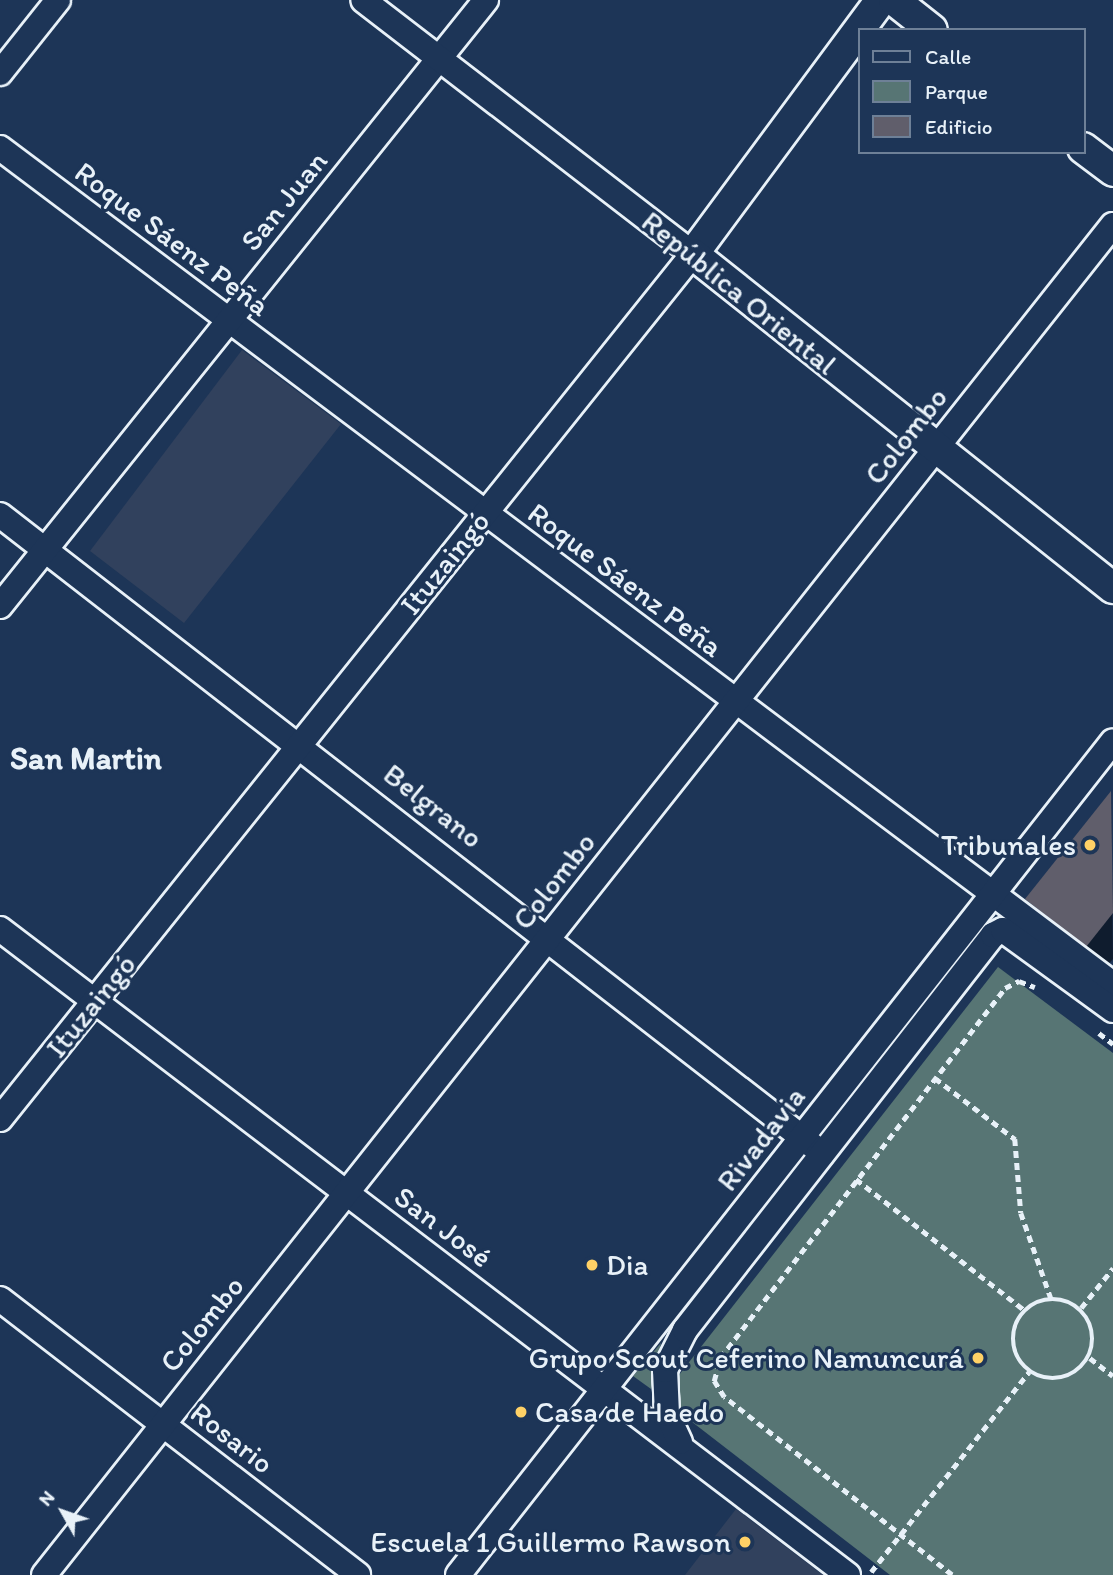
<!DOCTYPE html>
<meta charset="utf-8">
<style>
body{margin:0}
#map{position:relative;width:1113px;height:1575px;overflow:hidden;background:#1d3557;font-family:Itim,sans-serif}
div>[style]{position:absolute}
.built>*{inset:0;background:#31415d}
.green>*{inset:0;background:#577574}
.shadow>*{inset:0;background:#0007}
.building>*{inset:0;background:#605e6b}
.path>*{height:4.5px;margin-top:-2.25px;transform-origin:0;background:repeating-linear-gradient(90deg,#e8f1f8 0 7px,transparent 0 12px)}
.path>.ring{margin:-2.25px;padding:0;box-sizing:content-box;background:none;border:4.5px solid #e8f1f8;border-radius:50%}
.roads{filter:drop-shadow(2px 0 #e8f1f8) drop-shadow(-2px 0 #e8f1f8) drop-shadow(0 2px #e8f1f8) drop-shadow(0 -2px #e8f1f8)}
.minor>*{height:24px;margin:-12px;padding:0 12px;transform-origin:12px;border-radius:12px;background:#1d3557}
.tertiary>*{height:30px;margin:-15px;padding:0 15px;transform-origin:15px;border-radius:15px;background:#1d3557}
.dots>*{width:19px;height:19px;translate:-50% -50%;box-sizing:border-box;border:4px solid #1d3557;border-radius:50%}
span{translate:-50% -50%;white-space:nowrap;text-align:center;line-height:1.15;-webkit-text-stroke:6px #1d3557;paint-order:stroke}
.street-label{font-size:30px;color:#e8f1f8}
.poi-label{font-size:30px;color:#e8f1f8}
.right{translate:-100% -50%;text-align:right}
.left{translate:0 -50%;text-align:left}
.neighbourhood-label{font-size:32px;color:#e8f1f8;font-weight:700}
.legend{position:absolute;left:858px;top:28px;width:228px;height:126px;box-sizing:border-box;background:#1d3557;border:2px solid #6e8097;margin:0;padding:9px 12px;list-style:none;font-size:21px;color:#e8f1f8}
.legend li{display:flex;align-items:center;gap:14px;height:35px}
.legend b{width:35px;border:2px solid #6e8097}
.north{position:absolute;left:28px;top:1477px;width:70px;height:70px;-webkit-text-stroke:5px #1d3557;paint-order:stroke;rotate:310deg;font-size:19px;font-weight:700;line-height:28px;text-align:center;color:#e8f1f8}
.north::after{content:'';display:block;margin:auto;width:24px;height:32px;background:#e8f1f8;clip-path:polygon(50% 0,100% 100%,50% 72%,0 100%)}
</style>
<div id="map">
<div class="built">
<div style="clip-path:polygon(242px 350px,341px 424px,184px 623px,90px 551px)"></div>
<div style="clip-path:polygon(736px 1509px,823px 1575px,685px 1575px)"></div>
</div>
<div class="green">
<div style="clip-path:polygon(998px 967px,1113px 1053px,1113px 1575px,890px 1575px,661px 1398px)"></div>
<div style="clip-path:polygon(661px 1343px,651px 1389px,633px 1376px)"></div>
</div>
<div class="shadow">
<div style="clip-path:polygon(1111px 793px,1113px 959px,1107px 966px,1028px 899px)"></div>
</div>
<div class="building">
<div style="clip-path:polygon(1111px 791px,1113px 913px,1086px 947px,1025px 899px)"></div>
</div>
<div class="path">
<div style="left:1099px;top:1033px;width:18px;rotate:38deg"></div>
<div style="left:935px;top:1078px;width:101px;rotate:37.3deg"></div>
<div style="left:1015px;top:1139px;width:74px;rotate:85.4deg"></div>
<div style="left:1021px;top:1213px;width:90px;rotate:70.6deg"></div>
<div style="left:856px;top:1179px;width:213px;rotate:37.9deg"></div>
<div class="ring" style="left:1013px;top:1299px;width:75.5px;height:75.5px"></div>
<div style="left:1081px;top:1308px;width:51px;rotate:-51.3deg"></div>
<div style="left:1090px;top:1358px;width:29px;rotate:38deg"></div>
<div style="left:871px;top:1572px;width:255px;rotate:-51.7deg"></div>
<div style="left:952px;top:1575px;width:289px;rotate:-142deg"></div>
<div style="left:724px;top:1397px;width:19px;rotate:-122deg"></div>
<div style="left:714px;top:1381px;width:24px;rotate:-75deg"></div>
<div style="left:720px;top:1358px;width:467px;rotate:-52.4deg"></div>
<div style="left:1005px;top:988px;width:16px;rotate:-27deg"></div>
<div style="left:1019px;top:981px;width:17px;rotate:21deg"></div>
</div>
<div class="roads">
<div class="minor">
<div style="left:0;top:73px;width:93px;rotate:-51.5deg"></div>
<div style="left:0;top:148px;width:1392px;rotate:36.91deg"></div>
<div style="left:0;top:515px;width:1041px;rotate:37.82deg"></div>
<div style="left:0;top:606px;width:777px;rotate:-51.27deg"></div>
<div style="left:0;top:929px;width:1066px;rotate:37.3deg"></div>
<div style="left:0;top:1119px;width:1108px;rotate:-51.3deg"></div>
<div style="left:693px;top:254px;width:416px;rotate:-142.4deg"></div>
<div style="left:0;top:1299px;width:452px;rotate:37.6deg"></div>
<div style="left:680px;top:1442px;width:31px;rotate:-115deg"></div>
<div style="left:667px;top:1414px;width:44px;rotate:-92.6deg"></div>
<div style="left:665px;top:1370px;width:45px;rotate:-63.4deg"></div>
<div style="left:685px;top:1330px;width:501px;rotate:-52.05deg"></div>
<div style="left:993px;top:935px;width:11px;rotate:-27deg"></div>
<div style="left:1003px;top:930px;width:136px;rotate:36deg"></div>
<div style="left:44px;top:1575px;width:1722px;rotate:-51.63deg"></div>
<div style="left:458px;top:1575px;width:1060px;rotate:-51.85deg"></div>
</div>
<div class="tertiary">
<div style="left:881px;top:0;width:316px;rotate:126.5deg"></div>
<div style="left:693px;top:254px;width:537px;rotate:38.49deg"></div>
<div style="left:894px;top:0;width:48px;rotate:38.3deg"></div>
<div style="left:1083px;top:148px;width:38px;rotate:37deg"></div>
</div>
</div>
<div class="dots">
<div style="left:1090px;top:845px;background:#ffd166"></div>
<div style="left:592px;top:1265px;background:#ffd166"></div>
<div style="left:978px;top:1358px;background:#ffd166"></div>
<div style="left:521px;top:1412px;background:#ffd166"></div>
<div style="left:745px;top:1542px;background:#ffd166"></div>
</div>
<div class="street-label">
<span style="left:284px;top:201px;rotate:-51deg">San Juan</span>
<span style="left:172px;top:239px;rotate:37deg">Roque Sáenz Peña</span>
<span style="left:739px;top:293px;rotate:39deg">República Oriental</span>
<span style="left:906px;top:436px;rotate:-52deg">Colombo</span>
<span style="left:445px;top:563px;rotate:-51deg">Ituzaingó</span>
<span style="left:625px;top:580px;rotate:37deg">Roque Sáenz Peña</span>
<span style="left:433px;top:806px;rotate:38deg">Belgrano</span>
<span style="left:554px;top:881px;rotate:-52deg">Colombo</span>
<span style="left:91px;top:1006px;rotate:-51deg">Ituzaingó</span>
<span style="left:761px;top:1139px;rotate:-52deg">Rivadavia</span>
<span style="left:443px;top:1227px;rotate:37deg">San José</span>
<span style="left:202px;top:1324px;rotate:-51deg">Colombo</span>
<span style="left:232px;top:1438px;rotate:38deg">Rosario</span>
</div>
<div class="poi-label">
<span class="right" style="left:1076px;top:845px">Tribunales</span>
<span class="left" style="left:606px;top:1265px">Dia</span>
<span class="right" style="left:964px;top:1358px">Grupo Scout Ceferino Namuncurá</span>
<span class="left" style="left:535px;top:1412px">Casa de Haedo</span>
<span class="right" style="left:731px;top:1542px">Escuela 1 Guillermo Rawson</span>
</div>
<div class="neighbourhood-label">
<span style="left:86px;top:758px">San Martin</span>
</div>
<ul class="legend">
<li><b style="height:9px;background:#1d3557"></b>Calle</li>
<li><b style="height:19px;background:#577574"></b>Parque</li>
<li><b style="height:19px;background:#605e6b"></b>Edificio</li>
</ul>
<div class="north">N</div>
</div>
